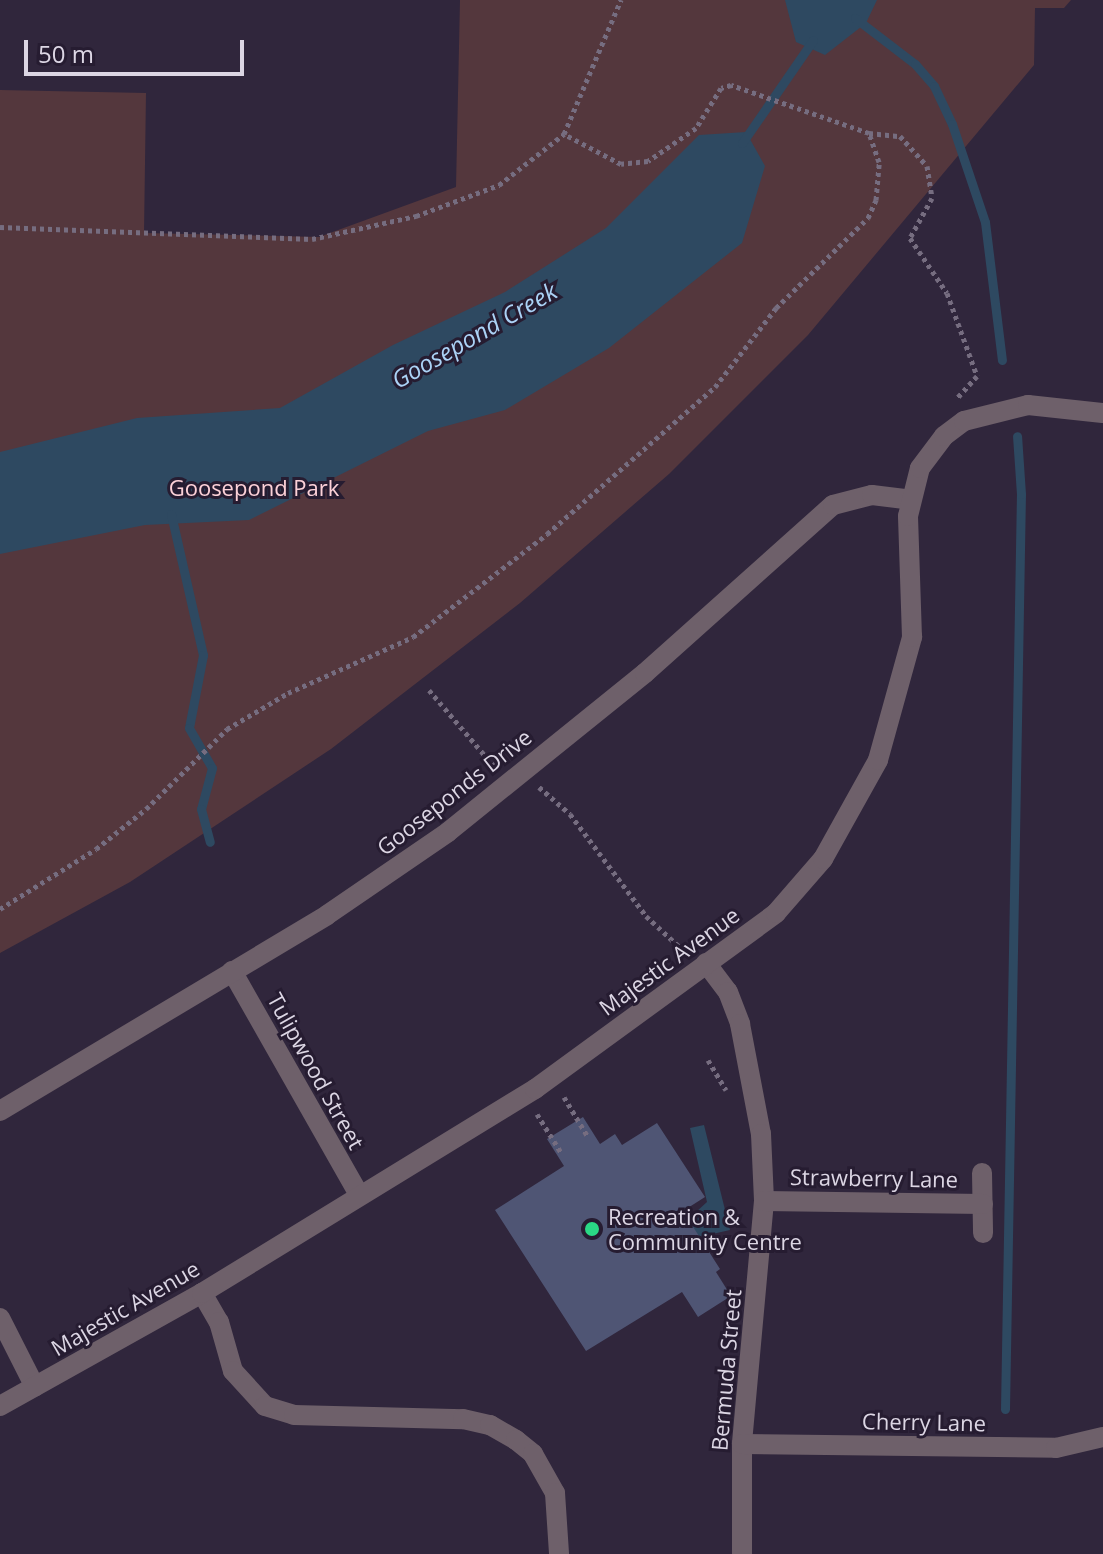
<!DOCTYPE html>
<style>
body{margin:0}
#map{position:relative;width:1103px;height:1554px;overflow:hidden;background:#30263c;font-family:"Open Sans",sans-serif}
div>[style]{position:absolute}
.green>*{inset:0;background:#54373d}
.water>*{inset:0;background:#2e4961}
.stream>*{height:9px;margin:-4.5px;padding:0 4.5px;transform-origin:4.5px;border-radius:4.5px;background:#2e4961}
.building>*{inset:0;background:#4f5574}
.path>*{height:5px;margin-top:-2.5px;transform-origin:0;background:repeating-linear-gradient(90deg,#766d80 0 4px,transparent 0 8px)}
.minor>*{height:20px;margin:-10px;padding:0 10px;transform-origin:10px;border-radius:10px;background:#6e606a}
.dots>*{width:22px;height:22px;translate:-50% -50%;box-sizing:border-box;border:4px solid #261c31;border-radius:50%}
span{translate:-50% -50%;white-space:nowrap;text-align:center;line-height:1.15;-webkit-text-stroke:6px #261c31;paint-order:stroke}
.park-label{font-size:22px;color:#fcd1d8}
.street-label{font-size:22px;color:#dcd6e4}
.poi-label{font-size:22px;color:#dcd6e4}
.left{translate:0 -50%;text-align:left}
.water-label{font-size:24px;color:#abd2f6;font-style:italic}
.scale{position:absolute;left:24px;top:40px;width:220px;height:36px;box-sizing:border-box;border:4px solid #dcd6e4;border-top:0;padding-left:10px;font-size:24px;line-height:28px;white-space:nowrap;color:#dcd6e4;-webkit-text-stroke:6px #261c31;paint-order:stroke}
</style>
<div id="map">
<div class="green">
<div style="clip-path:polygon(460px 0,1071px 0,1064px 8px,1035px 8px,1034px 65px,808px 335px,669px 474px,520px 603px,331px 749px,130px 882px,0 953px,0 90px,146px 93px,144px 233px,319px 237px,456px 187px)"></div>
</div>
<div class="water">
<div style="clip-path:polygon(785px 0,877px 0,866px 23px,825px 55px,796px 42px)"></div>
<div style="clip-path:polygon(746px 132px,765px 166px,742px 243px,609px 348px,505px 410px,428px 431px,249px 520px,145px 525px,0 554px,0 452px,137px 418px,280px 408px,393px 345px,505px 292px,606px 228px,699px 135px)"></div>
<div style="clip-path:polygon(704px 1125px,730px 1230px,699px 1237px,684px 1223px,707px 1202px,690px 1128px)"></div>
</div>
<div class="stream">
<div style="left:855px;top:18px;width:76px;rotate:37.5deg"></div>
<div style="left:915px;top:64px;width:29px;rotate:49deg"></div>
<div style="left:934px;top:86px;width:42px;rotate:64.7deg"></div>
<div style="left:952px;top:124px;width:103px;rotate:71.4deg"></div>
<div style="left:985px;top:222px;width:139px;rotate:83deg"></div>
<div style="left:742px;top:143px;width:125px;rotate:-55.4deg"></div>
<div style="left:171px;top:514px;width:145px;rotate:77.2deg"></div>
<div style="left:203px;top:655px;width:74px;rotate:100.9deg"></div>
<div style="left:189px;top:728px;width:46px;rotate:60.1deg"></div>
<div style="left:212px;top:768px;width:42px;rotate:105deg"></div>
<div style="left:201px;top:809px;width:34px;rotate:75deg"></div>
<div style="left:1005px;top:1409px;width:915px;rotate:-89deg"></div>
<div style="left:1021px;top:494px;width:58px;rotate:-93.9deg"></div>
</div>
<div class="building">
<div style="clip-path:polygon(583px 1117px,600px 1144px,615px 1134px,622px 1145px,657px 1123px,705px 1197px,683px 1211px,720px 1269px,716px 1272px,731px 1296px,698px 1317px,682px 1292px,586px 1351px,495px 1210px,564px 1166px,547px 1139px)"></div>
</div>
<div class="path">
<div style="left:869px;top:133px;width:31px;rotate:6deg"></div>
<div style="left:900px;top:136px;width:40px;rotate:48deg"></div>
<div style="left:927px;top:166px;width:32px;rotate:81deg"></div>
<div style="left:932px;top:198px;width:46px;rotate:118.8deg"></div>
<div style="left:910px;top:238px;width:66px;rotate:56.1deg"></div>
<div style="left:947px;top:293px;width:88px;rotate:70.1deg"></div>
<div style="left:977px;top:376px;width:30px;rotate:132deg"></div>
<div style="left:0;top:227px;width:312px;rotate:2.2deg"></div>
<div style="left:312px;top:239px;width:107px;rotate:-12.5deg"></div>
<div style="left:416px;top:216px;width:89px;rotate:-20.5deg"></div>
<div style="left:499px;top:185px;width:83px;rotate:-38.1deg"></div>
<div style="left:564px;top:134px;width:146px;rotate:-67deg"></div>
<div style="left:429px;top:690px;width:99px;rotate:49.5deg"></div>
<div style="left:539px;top:787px;width:41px;rotate:41.1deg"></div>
<div style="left:570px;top:814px;width:127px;rotate:53.3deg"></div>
<div style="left:646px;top:916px;width:53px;rotate:42.7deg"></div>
<div style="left:0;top:909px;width:113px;rotate:-32deg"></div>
<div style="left:96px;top:849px;width:64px;rotate:-38.7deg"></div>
<div style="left:146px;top:809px;width:114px;rotate:-44.6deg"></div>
<div style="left:227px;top:729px;width:71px;rotate:-30.5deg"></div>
<div style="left:288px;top:693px;width:137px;rotate:-24.1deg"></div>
<div style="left:413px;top:637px;width:169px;rotate:-37.5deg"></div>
<div style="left:547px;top:534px;width:223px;rotate:-41.2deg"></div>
<div style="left:715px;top:387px;width:100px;rotate:-52.3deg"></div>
<div style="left:776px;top:308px;width:129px;rotate:-44.4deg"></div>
<div style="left:868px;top:218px;width:20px;rotate:-66deg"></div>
<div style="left:876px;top:200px;width:38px;rotate:-85deg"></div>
<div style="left:879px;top:162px;width:31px;rotate:-109deg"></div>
<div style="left:869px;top:133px;width:146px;rotate:-160.8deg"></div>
<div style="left:731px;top:85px;width:10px;rotate:163deg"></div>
<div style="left:721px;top:88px;width:47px;rotate:122deg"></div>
<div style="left:696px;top:128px;width:58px;rotate:145.5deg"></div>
<div style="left:648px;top:161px;width:27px;rotate:174deg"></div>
<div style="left:621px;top:164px;width:64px;rotate:-152.2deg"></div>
<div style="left:708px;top:1060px;width:35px;rotate:59deg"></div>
<div style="left:564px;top:1097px;width:47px;rotate:59deg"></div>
<div style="left:537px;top:1114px;width:47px;rotate:58deg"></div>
</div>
<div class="minor">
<div style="left:706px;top:963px;width:36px;rotate:53deg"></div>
<div style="left:728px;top:992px;width:34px;rotate:69deg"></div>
<div style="left:740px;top:1024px;width:112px;rotate:79.2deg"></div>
<div style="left:761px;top:1134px;width:67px;rotate:87.4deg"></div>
<div style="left:764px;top:1201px;width:244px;rotate:95.2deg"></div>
<div style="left:742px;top:1444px;width:110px;rotate:90deg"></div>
<div style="left:232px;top:971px;width:255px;rotate:60.4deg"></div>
<div style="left:0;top:1111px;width:381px;rotate:-30.9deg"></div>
<div style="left:327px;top:915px;width:147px;rotate:-34.4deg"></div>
<div style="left:448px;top:832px;width:253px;rotate:-38.9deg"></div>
<div style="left:645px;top:673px;width:252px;rotate:-41.8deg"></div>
<div style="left:833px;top:505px;width:40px;rotate:-14.4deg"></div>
<div style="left:872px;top:495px;width:39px;rotate:7deg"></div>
<div style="left:982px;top:1173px;width:60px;rotate:89deg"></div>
<div style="left:764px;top:1201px;width:219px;rotate:0.8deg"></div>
<div style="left:202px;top:1293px;width:34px;rotate:60deg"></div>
<div style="left:219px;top:1322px;width:51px;rotate:74.1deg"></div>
<div style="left:233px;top:1371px;width:47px;rotate:47.6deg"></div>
<div style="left:265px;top:1406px;width:30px;rotate:17deg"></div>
<div style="left:294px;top:1415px;width:169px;rotate:1.4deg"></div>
<div style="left:463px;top:1419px;width:28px;rotate:13deg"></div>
<div style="left:490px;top:1425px;width:30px;rotate:30deg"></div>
<div style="left:516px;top:1440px;width:22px;rotate:39deg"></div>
<div style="left:533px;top:1454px;width:45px;rotate:60.6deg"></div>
<div style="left:555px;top:1493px;width:61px;rotate:86.2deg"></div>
<div style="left:0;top:1318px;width:77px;rotate:63.1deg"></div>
<div style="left:0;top:1406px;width:231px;rotate:-29.2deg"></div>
<div style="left:202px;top:1293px;width:391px;rotate:-31.5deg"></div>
<div style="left:535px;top:1089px;width:298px;rotate:-36.1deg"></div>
<div style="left:776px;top:913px;width:72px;rotate:-49deg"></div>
<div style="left:823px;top:859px;width:113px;rotate:-60.9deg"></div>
<div style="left:878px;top:760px;width:128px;rotate:-74.5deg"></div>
<div style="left:912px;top:637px;width:121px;rotate:-91.9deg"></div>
<div style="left:908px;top:516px;width:49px;rotate:-76deg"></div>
<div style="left:920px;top:468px;width:40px;rotate:-53deg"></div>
<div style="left:944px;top:436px;width:25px;rotate:-37deg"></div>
<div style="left:964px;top:421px;width:66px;rotate:-14deg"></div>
<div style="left:1028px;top:405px;width:75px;rotate:6.1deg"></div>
<div style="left:742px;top:1444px;width:314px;rotate:0.7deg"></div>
<div style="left:1056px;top:1448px;width:48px;rotate:-13.2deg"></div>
</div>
<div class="dots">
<div style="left:592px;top:1229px;background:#2ad885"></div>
</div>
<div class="park-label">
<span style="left:254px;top:488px">Goosepond Park</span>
</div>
<div class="street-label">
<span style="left:454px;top:792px;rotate:-38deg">Gooseponds Drive</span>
<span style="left:669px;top:961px;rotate:-36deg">Majestic Avenue</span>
<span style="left:316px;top:1071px;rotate:61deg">Tulipwood Street</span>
<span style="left:874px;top:1178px;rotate:1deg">Strawberry Lane</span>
<span style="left:125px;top:1308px;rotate:-30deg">Majestic Avenue</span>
<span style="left:726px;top:1370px;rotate:-85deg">Bermuda Street</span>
<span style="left:924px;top:1422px;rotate:1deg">Cherry Lane</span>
</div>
<div class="poi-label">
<span class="left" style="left:608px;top:1229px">Recreation &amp;<br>Community Centre</span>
</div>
<div class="water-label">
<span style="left:474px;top:335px;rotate:-30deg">Goosepond Creek</span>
</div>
<div class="scale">50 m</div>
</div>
